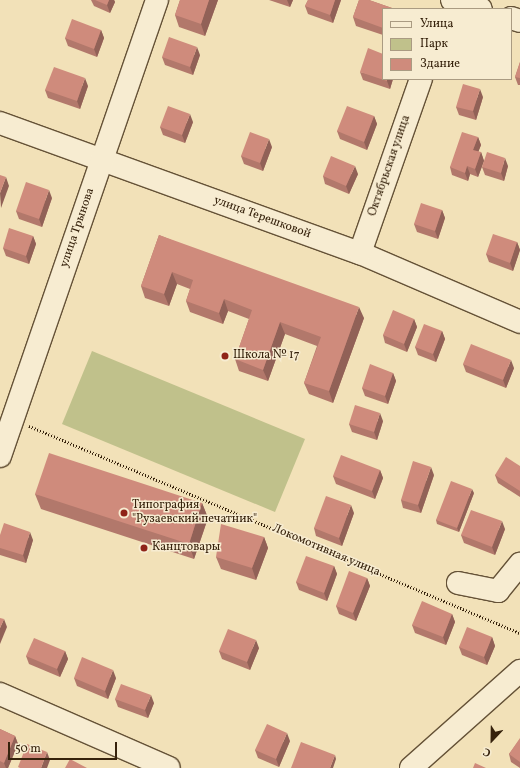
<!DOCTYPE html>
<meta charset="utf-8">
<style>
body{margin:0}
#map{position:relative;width:520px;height:768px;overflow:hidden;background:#f2e1b8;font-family:Vollkorn,serif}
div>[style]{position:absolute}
.green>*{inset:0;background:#c0c18b}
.path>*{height:2.5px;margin-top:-1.25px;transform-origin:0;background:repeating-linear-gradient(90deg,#36220c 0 1px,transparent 0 3px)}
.roads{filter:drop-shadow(1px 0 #655237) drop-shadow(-1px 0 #655237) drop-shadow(0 1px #655237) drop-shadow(0 -1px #655237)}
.minor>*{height:22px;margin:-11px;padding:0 11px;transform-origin:11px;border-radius:11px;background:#f7ecd1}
.wall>*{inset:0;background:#b2786b}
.shaded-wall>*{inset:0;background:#916157}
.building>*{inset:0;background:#cf8b7c}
.dots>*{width:11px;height:11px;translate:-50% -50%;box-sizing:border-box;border:2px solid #f7ecd1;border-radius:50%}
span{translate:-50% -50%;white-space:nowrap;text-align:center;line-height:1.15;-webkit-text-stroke:3px #f7ecd1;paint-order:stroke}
.street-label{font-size:12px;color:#36220c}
.poi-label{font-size:12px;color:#36220c}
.left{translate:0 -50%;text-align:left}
.legend{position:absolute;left:382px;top:8px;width:130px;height:72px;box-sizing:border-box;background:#f7ecd1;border:1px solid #aa9b82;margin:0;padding:5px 7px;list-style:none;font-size:12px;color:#36220c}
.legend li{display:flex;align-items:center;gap:8px;height:20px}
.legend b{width:20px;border:1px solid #aa9b82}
.north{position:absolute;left:472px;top:720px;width:40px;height:40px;-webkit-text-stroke:3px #f7ecd1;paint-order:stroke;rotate:202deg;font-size:11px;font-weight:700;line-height:16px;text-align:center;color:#36220c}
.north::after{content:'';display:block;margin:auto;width:14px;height:18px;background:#36220c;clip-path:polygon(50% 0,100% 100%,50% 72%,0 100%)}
.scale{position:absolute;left:8px;top:742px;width:109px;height:18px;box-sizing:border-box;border:2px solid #36220c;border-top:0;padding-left:5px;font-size:12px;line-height:14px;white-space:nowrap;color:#36220c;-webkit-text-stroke:3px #f7ecd1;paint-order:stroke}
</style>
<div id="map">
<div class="green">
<div style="clip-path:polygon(92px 351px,305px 439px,275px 512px,62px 424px)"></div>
</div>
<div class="path">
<div style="left:29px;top:426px;width:533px;rotate:22.86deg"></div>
</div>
<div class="roads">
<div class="minor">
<div style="left:452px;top:0;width:30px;rotate:17deg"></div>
<div style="left:511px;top:18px;width:9px;rotate:18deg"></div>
<div style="left:0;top:123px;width:383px;rotate:19.9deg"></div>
<div style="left:360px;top:253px;width:174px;rotate:23.3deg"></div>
<div style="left:360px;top:253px;width:184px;rotate:-70.7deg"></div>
<div style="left:0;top:456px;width:482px;rotate:-71deg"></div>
<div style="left:458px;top:583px;width:41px;rotate:11.3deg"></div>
<div style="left:498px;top:591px;width:35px;rotate:-51deg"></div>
<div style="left:0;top:694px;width:184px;rotate:23.6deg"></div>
<div style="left:411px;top:768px;width:146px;rotate:-41.7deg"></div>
</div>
</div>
<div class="wall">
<div style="clip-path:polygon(91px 0,114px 0,115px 2px,110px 13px,94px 6px)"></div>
<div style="clip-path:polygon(180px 0,218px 0,205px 36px,179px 27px,175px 15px)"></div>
<div style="clip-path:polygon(269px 0,293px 0,290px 7px)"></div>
<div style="clip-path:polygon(308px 0,341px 0,333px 23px,308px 14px,305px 6px)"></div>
<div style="clip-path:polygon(359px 0,369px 0,392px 8px,393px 9px,383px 9px,383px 35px,356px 26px,353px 17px)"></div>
<div style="clip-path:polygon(101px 30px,104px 38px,97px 57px,68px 46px,65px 38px)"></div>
<div style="clip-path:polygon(200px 55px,193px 75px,165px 65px,162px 57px)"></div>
<div style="clip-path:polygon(520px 62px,520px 85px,518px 85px,515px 77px)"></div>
<div style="clip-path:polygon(360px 72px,393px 79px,390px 89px,363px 80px)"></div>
<div style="clip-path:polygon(88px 86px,80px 109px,48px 98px,45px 90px)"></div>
<div style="clip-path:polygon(483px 97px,476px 120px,459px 115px,456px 107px)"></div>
<div style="clip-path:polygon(374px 116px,377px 124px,367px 150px,340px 139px,337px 131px)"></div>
<div style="clip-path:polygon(193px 122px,185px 143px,163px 135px,160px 127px)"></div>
<div style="clip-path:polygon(478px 137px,481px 145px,478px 152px,481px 152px,484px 161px,478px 177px,470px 174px,468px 181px,452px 175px,450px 167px)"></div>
<div style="clip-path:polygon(272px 147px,263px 171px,244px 164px,241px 156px)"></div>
<div style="clip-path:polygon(508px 166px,504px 181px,485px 175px,482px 167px)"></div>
<div style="clip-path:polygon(358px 174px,349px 194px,325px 184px,323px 176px)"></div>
<div style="clip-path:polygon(52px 198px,42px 227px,19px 219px,16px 211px)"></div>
<div style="clip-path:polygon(442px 210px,445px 218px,438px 239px,417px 232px,414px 224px)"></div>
<div style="clip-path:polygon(159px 235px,364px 318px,333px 403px,309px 394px,304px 383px,317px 346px,285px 334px,268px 381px,239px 371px,235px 359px,249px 319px,228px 311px,223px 324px,190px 312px,186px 301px,190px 289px,177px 284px,169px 306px,145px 298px,141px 286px)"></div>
<div style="clip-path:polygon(33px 236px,36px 244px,29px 264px,6px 256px,3px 248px)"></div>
<div style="clip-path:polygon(517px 242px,520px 250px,513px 271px,489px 262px,486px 254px)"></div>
<div style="clip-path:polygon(414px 319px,417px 327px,407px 352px,385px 343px,383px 335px)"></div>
<div style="clip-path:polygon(442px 331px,445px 339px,436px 362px,418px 355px,415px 347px)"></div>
<div style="clip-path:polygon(463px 364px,514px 368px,506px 388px,466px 372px)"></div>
<div style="clip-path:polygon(393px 373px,396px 381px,388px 404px,365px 396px,362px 388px)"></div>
<div style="clip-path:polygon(383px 421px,377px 440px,352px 432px,349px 424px)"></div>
<div style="clip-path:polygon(520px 466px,520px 497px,498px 483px,495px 475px)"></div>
<div style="clip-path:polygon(380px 470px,383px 478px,375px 499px,336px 484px,333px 476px)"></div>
<div style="clip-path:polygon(434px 475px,421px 513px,403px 508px,401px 500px)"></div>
<div style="clip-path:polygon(474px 493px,459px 532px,437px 524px,436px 520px)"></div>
<div style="clip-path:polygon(35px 494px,202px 503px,208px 518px,194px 559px,41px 509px)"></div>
<div style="clip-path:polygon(354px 513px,342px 546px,316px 536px,314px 528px)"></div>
<div style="clip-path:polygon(505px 529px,495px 555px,464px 543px,461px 535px)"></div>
<div style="clip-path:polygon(0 535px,33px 540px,26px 563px,0 555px)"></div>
<div style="clip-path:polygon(264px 537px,268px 548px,256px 580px,221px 569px,216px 557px)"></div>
<div style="clip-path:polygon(334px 566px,337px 574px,327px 601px,299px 590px,296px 582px)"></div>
<div style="clip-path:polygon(367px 578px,370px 586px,356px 621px,339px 614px,336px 606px)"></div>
<div style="clip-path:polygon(452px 614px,455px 622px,446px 645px,415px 633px,412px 625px)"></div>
<div style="clip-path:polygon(492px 637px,495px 646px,487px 665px,462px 655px,459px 647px)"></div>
<div style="clip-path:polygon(259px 648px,250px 670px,222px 659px,219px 651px)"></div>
<div style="clip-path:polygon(65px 651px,68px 659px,60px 677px,29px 664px,26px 656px)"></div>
<div style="clip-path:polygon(74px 678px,116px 678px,108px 699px,77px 686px)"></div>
<div style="clip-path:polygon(115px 699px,154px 703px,148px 718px,118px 707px)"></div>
<div style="clip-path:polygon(0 729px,15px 736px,18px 744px,8px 768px,0 768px)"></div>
<div style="clip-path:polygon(520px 739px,520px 768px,511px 762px,509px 754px)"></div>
<div style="clip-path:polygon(290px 741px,279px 767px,258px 758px,255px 750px)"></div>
</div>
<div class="shaded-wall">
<div style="clip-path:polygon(109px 0,114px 0,115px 2px,110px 13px,107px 5px)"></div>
<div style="clip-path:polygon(209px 0,218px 0,205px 36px,201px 24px)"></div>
<div style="clip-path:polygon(287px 0,293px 0,290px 7px)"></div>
<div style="clip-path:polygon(335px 0,341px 0,333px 23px,330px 15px)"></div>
<div style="clip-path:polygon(101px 30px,104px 38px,97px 57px,94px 49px)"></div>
<div style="clip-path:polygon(197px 47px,200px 55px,193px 75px,190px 67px)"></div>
<div style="clip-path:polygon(85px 78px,88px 86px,80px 109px,77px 101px)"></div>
<div style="clip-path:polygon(387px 79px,393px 79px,390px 89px,387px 81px)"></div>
<div style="clip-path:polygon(480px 89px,483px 97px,476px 120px,473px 111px)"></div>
<div style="clip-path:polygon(190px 114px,193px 122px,185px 143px,182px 135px)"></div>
<div style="clip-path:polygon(374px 116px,377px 124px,367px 150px,364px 142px)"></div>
<div style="clip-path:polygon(478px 137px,481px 145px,476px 158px,473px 150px)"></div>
<div style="clip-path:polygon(269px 139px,272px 147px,263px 171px,260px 163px)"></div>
<div style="clip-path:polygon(481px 152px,484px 161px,478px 177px,475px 169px)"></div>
<div style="clip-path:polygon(505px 158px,508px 166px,504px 181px,501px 173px)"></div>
<div style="clip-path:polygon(355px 166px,358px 174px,349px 194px,346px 186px)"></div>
<div style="clip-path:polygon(467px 166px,470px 174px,468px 181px,465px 173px)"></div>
<div style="clip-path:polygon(6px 177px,9px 186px,1px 208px,0 193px)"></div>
<div style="clip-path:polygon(49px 190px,52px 198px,42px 227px,39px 219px)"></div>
<div style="clip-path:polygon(442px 210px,445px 218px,438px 239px,435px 231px)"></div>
<div style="clip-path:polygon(33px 236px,36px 244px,29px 264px,26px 256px)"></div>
<div style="clip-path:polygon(517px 242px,520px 250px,513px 271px,510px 263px)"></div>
<div style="clip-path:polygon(172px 272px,177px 284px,169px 306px,164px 294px)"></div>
<div style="clip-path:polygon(224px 299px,228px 311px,223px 324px,219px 313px)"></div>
<div style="clip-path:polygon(359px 307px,364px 318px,333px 403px,329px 391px)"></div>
<div style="clip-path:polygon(414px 319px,417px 327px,407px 352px,404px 344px)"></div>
<div style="clip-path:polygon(280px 322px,285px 334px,268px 381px,263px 370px)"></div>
<div style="clip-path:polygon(442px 331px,445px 339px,436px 362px,433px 354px)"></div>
<div style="clip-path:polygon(511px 360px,514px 368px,506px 388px,503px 380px)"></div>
<div style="clip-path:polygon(393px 373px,396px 381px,388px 404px,385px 396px)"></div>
<div style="clip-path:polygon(380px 413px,383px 421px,377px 440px,374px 432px)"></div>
<div style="clip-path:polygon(431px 467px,434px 475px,421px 513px,418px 505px)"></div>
<div style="clip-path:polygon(380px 470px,383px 478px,375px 499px,372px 491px)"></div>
<div style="clip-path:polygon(472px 489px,474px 493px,459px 532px,457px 528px)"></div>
<div style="clip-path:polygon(202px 503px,208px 518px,194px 559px,189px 544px)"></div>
<div style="clip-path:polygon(351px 505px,354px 513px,342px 546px,339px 538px)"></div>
<div style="clip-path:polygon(502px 521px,505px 529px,495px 555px,492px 547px)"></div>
<div style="clip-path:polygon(30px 532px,33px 540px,26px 563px,23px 555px)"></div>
<div style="clip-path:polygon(264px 537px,268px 548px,256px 580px,252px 568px)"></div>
<div style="clip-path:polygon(334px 566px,337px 574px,327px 601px,324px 593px)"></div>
<div style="clip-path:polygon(367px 578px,370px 586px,356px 621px,353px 613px)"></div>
<div style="clip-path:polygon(452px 614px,455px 622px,446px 645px,443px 637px)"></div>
<div style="clip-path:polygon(4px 619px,7px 627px,0 644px,0 628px)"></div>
<div style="clip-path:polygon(492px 637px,495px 646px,487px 665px,484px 657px)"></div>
<div style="clip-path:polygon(256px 640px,259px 648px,250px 670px,247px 662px)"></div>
<div style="clip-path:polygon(65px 651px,68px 659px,60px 677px,57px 669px)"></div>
<div style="clip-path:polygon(113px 670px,116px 678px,108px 699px,105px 691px)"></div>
<div style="clip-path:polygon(151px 695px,154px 703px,148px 718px,145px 710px)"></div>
<div style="clip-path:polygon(287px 733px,290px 741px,279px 767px,276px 759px)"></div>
<div style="clip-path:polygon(15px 736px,18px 744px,8px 768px,6px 768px,4px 763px)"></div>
<div style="clip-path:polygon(47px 752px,50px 760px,47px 768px,41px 768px)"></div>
<div style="clip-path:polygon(335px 755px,336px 759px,333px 768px,330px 768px)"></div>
</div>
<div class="building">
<div style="clip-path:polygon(95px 0,109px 0,107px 5px)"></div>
<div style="clip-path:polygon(180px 0,209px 0,201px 24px,175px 15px)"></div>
<div style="clip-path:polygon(308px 0,335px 0,330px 15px,305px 6px)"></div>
<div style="clip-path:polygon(359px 0,369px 0,392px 8px,392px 9px,383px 9px,383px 28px,353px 17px)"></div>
<div style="clip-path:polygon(72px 19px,101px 30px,94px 49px,65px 38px)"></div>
<div style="clip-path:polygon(169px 37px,197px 47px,190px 67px,162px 57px)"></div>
<div style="clip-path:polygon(368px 48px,383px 54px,383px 79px,387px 79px,387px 81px,360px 72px)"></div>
<div style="clip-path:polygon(520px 62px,520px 78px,515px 77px)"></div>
<div style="clip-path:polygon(54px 67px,85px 78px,77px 101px,45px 90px)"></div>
<div style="clip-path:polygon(463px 84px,480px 89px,473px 111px,456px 107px)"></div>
<div style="clip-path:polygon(168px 106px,190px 114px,182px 135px,160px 127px)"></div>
<div style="clip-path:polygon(347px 106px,374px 116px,364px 142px,337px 131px)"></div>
<div style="clip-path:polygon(250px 132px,269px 139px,260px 163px,241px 156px)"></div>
<div style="clip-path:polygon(462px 132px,478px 137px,473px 150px,481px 152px,475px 169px,467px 166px,465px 173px,450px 167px)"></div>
<div style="clip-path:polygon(487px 152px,505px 158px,501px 173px,482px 167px)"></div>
<div style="clip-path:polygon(331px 156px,355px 166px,346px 186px,323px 176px)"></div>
<div style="clip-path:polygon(0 175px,6px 177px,0 193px)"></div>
<div style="clip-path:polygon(26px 182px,49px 190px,39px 219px,16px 211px)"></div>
<div style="clip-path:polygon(421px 203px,442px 210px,435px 231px,414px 224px)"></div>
<div style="clip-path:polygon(9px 228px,33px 236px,26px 256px,3px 248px)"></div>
<div style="clip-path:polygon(493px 234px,517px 242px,510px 263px,486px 254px)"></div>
<div style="clip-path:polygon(159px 235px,359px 307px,329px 391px,304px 383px,321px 337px,280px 322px,263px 370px,235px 359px,252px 310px,224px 299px,219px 313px,186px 301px,193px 280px,172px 272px,164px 294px,141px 286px)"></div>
<div style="clip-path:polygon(393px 310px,414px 319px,404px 344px,383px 335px)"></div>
<div style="clip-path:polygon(424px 324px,442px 331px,433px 354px,415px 347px)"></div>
<div style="clip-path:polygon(471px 344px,511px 360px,503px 380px,463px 364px)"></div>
<div style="clip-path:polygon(370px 364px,393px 373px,385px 396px,362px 388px)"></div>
<div style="clip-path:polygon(355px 405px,380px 413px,374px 432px,349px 424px)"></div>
<div style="clip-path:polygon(49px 453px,202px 503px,189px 544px,35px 494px)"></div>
<div style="clip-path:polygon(341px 455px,380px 470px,372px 491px,333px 476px)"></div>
<div style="clip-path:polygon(506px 457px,520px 466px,520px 491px,495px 475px)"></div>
<div style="clip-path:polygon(413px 461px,431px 467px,418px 505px,401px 500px)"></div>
<div style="clip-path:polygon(451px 481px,472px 489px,457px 528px,436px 520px)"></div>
<div style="clip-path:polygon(326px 496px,351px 505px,339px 538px,314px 528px)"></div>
<div style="clip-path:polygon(471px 510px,502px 521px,492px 547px,461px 535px)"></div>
<div style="clip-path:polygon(4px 523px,30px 532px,23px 555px,0 548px,0 535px)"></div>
<div style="clip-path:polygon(221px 524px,264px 537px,252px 568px,216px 557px)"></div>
<div style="clip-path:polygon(306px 556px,334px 566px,324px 593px,296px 582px)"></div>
<div style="clip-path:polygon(349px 571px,367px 578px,353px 613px,336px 606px)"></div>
<div style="clip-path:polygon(422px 601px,452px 614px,443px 637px,412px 625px)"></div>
<div style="clip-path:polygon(0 618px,4px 619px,0 628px)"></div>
<div style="clip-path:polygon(467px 627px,492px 637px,484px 657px,459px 647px)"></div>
<div style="clip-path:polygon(228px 629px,256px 640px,247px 662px,219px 651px)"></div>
<div style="clip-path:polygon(34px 638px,65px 651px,57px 669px,26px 656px)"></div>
<div style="clip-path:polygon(82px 657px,113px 670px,105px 691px,74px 678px)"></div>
<div style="clip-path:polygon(121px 684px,151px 695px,145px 710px,115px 699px)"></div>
<div style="clip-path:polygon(267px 724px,287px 733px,276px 759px,255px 750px)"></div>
<div style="clip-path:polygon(0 729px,15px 736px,4px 763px,0 761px)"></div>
<div style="clip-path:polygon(520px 738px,520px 762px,509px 754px)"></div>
<div style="clip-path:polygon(301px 742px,335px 755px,330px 768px,291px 768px)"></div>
<div style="clip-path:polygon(27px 744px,47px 752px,41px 768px,20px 768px,18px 767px)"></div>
<div style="clip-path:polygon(70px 759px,87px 768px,65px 768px)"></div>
<div style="clip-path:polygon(475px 763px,486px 768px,473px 768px)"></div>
</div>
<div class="dots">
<div style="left:225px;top:356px;background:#8f2418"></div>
<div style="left:124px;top:513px;background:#8f2418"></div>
<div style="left:144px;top:548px;background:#8f2418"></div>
</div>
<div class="street-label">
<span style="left:390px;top:166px;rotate:-71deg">Октябрьская улица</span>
<span style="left:262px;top:218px;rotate:20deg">улица Терешковой</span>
<span style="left:78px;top:228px;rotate:-71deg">улица Трынова</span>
<span style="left:326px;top:551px;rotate:23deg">Локомотивная улица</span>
</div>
<div class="poi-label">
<span class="left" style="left:233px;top:356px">Школа № 17</span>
<span class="left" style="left:132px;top:513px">Типография<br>"Рузаевский печатник"</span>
<span class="left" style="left:152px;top:548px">Канцтовары</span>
</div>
<ul class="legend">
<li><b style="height:5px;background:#f7ecd1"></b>Улица</li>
<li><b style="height:11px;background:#c0c18b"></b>Парк</li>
<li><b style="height:11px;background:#cf8b7c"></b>Здание</li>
</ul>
<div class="north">С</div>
<div class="scale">50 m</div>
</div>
